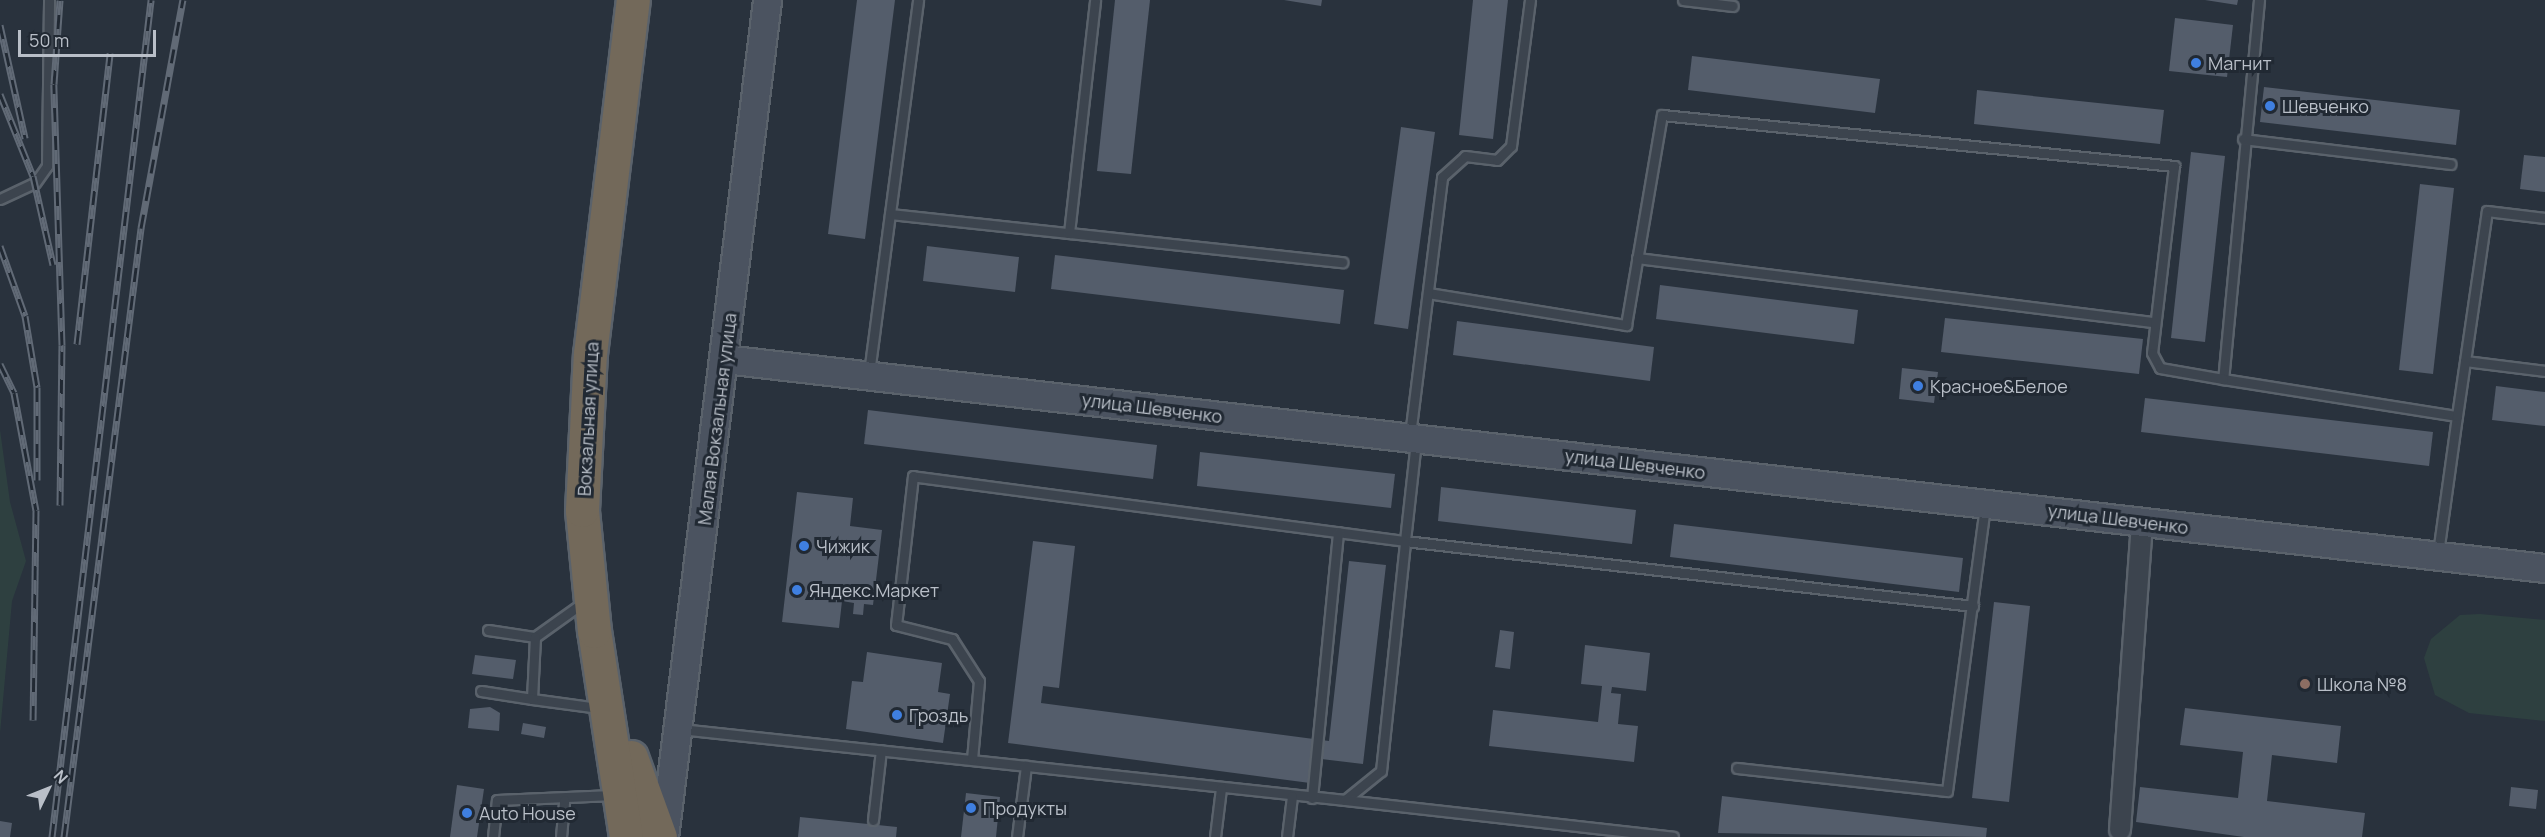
<!DOCTYPE html>
<meta charset="utf-8">
<style>
body{margin:0}
#map{position:relative;width:2545px;height:837px;overflow:hidden;background:#29323d;font-family:Manrope,sans-serif}
div>[style]{position:absolute}
.green>*{inset:0;background:#2e4040}
.building>*{inset:0;background:#545d6b}
.roads{filter:drop-shadow(2px 0 #5a626b) drop-shadow(-2px 0 #5a626b) drop-shadow(0 2px #5a626b) drop-shadow(0 -2px #5a626b)}
.lane>*{height:9px;margin:-4.5px;padding:0 4.5px;transform-origin:4.5px;border-radius:4.5px;background:#3c444e}
.street>*{height:20px;margin:-10px;padding:0 10px;transform-origin:10px;border-radius:10px;background:#3c444e}
.secondary>*{height:27px;margin:-13.5px;padding:0 13.5px;transform-origin:13.5px;border-radius:13.5px;background:#4b5360}
.highway>*{height:33px;margin:-16.5px;padding:0 16.5px;transform-origin:16.5px;border-radius:16.5px;background:#73695a}
.rail>*{height:7px;margin-top:-3.5px;transform-origin:0;background:repeating-linear-gradient(90deg,#212933 0 14px,#616a76 0 28px);box-sizing:border-box;border-block:2px solid #616a76}
.dots>*{width:16px;height:16px;translate:-50% -50%;box-sizing:border-box;border:3px solid #212933;border-radius:50%}
span{translate:-50% -50%;white-space:nowrap;text-align:center;line-height:1.15;-webkit-text-stroke:6px #212933;paint-order:stroke}
.poi-label{font-size:18px;color:#b9bfc8}
.left{translate:0 -50%;text-align:left}
.street-label{font-size:18px;color:#b9bfc8}
.north{position:absolute;left:18px;top:759px;width:60px;height:60px;-webkit-text-stroke:4px #212933;paint-order:stroke;rotate:47deg;font-size:16px;font-weight:700;line-height:24px;text-align:center;color:#b9bfc8}
.north::after{content:'';display:block;margin:auto;width:21px;height:27px;background:#b9bfc8;clip-path:polygon(50% 0,100% 100%,50% 72%,0 100%)}
.scale{position:absolute;left:18px;top:30px;width:138px;height:27px;box-sizing:border-box;border:3px solid #b9bfc8;border-top:0;padding-left:8px;font-size:18px;line-height:21px;white-space:nowrap;color:#b9bfc8;-webkit-text-stroke:4px #212933;paint-order:stroke}
</style>
<div id="map">
<div class="green">
<div style="clip-path:polygon(0 430px,10px 502px,26px 561px,12px 601px,0 733px)"></div>
<div style="clip-path:polygon(2480px 614px,2545px 620px,2545px 721px,2469px 713px,2435px 695px,2424px 658px,2431px 639px,2460px 615px)"></div>
</div>
<div class="building">
<div style="clip-path:polygon(857px 0,895px 0,865px 239px,828px 234px)"></div>
<div style="clip-path:polygon(1115px 0,1150px 0,1131px 174px,1097px 171px)"></div>
<div style="clip-path:polygon(1284px 0,1322px 0,1321px 6px)"></div>
<div style="clip-path:polygon(1473px 0,1508px 0,1493px 139px,1459px 135px)"></div>
<div style="clip-path:polygon(2205px 0,2238px 0,2237px 5px)"></div>
<div style="clip-path:polygon(2175px 18px,2233px 25px,2227px 77px,2169px 71px)"></div>
<div style="clip-path:polygon(1692px 56px,1880px 79px,1875px 113px,1688px 90px)"></div>
<div style="clip-path:polygon(2264px 87px,2460px 110px,2456px 145px,2260px 122px)"></div>
<div style="clip-path:polygon(1977px 90px,2164px 110px,2160px 144px,1974px 124px)"></div>
<div style="clip-path:polygon(1401px 127px,1435px 132px,1408px 329px,1374px 324px)"></div>
<div style="clip-path:polygon(2191px 152px,2225px 156px,2205px 342px,2171px 338px)"></div>
<div style="clip-path:polygon(2524px 155px,2545px 157px,2545px 192px,2520px 189px)"></div>
<div style="clip-path:polygon(2420px 184px,2454px 188px,2433px 374px,2399px 370px)"></div>
<div style="clip-path:polygon(927px 246px,1019px 257px,1015px 292px,923px 281px)"></div>
<div style="clip-path:polygon(1055px 255px,1344px 290px,1340px 324px,1051px 289px)"></div>
<div style="clip-path:polygon(1660px 285px,1858px 310px,1854px 344px,1656px 319px)"></div>
<div style="clip-path:polygon(1945px 318px,2143px 339px,2139px 374px,1941px 352px)"></div>
<div style="clip-path:polygon(1457px 321px,1654px 347px,1650px 381px,1453px 355px)"></div>
<div style="clip-path:polygon(1902px 368px,1938px 372px,1934px 403px,1899px 399px)"></div>
<div style="clip-path:polygon(2496px 386px,2545px 392px,2545px 426px,2492px 420px)"></div>
<div style="clip-path:polygon(2145px 398px,2433px 432px,2429px 466px,2141px 432px)"></div>
<div style="clip-path:polygon(868px 410px,1157px 445px,1153px 479px,864px 444px)"></div>
<div style="clip-path:polygon(1200px 452px,1395px 474px,1391px 508px,1197px 486px)"></div>
<div style="clip-path:polygon(1441px 487px,1636px 510px,1632px 544px,1438px 521px)"></div>
<div style="clip-path:polygon(797px 492px,853px 498px,850px 526px,882px 530px,873px 605px,864px 604px,863px 615px,853px 614px,854px 603px,842px 601px,839px 628px,782px 622px)"></div>
<div style="clip-path:polygon(1674px 524px,1963px 558px,1959px 592px,1670px 557px)"></div>
<div style="clip-path:polygon(1033px 541px,1075px 546px,1059px 688px,1043px 686px,1041px 703px,1329px 741px,1349px 561px,1386px 565px,1363px 764px,1313px 758px,1310px 783px,1008px 743px)"></div>
<div style="clip-path:polygon(1994px 602px,2030px 606px,2009px 802px,1972px 798px)"></div>
<div style="clip-path:polygon(1500px 630px,1514px 632px,1510px 669px,1495px 667px)"></div>
<div style="clip-path:polygon(1585px 645px,1650px 653px,1646px 691px,1612px 687px,1611px 693px,1621px 694px,1618px 724px,1638px 726px,1634px 762px,1489px 746px,1493px 710px,1598px 722px,1602px 686px,1581px 684px)"></div>
<div style="clip-path:polygon(867px 652px,942px 663px,938px 692px,950px 694px,943px 743px,846px 729px,852px 681px,863px 682px)"></div>
<div style="clip-path:polygon(475px 655px,516px 660px,513px 679px,472px 674px)"></div>
<div style="clip-path:polygon(490px 707px,500px 713px,499px 731px,468px 728px,470px 709px)"></div>
<div style="clip-path:polygon(2185px 708px,2341px 726px,2337px 763px,2272px 755px,2267px 801px,2365px 813px,2362px 837px,2244px 837px,2136px 822px,2140px 787px,2238px 798px,2243px 752px,2180px 745px)"></div>
<div style="clip-path:polygon(523px 723px,546px 727px,544px 738px,521px 734px)"></div>
<div style="clip-path:polygon(457px 785px,484px 789px,477px 837px,450px 837px)"></div>
<div style="clip-path:polygon(2511px 787px,2538px 790px,2536px 809px,2509px 806px)"></div>
<div style="clip-path:polygon(966px 793px,1000px 797px,996px 837px,961px 837px)"></div>
<div style="clip-path:polygon(1722px 796px,1987px 828px,1986px 837px,1718px 833px)"></div>
<div style="clip-path:polygon(800px 817px,897px 827px,896px 837px,798px 837px)"></div>
<div style="clip-path:polygon(0 821px,12px 823px,10px 837px,0 837px)"></div>
</div>
<div class="roads">
<div class="lane">
<div style="left:1683px;top:0;width:50px;rotate:6.8deg"></div>
<div style="left:2259px;top:0;width:381px;rotate:95.4deg"></div>
<div style="left:2223px;top:379px;width:237px;rotate:9deg"></div>
<div style="left:2457px;top:416px;width:138px;rotate:97.9deg"></div>
<div style="left:2243px;top:139px;width:209px;rotate:6.9deg"></div>
<div style="left:0;top:199px;width:38px;rotate:-25deg"></div>
<div style="left:35px;top:183px;width:21px;rotate:-55deg"></div>
<div style="left:47px;top:166px;width:166px;rotate:-89.3deg"></div>
<div style="left:890px;top:214px;width:180px;rotate:6.1deg"></div>
<div style="left:1069px;top:233px;width:234px;rotate:-83.6deg"></div>
<div style="left:1069px;top:233px;width:275px;rotate:6.1deg"></div>
<div style="left:1637px;top:258px;width:519px;rotate:7.08deg"></div>
<div style="left:1428px;top:293px;width:201px;rotate:9.2deg"></div>
<div style="left:1626px;top:325px;width:213px;rotate:-80.3deg"></div>
<div style="left:1662px;top:115px;width:515px;rotate:5.69deg"></div>
<div style="left:2174px;top:166px;width:188px;rotate:96.7deg"></div>
<div style="left:2152px;top:353px;width:17px;rotate:62deg"></div>
<div style="left:2160px;top:368px;width:64px;rotate:9.9deg"></div>
<div style="left:2465px;top:361px;width:81px;rotate:7.1deg"></div>
<div style="left:869px;top:373px;width:376px;rotate:-82.5deg"></div>
<div style="left:2457px;top:416px;width:207px;rotate:-81.7deg"></div>
<div style="left:2487px;top:211px;width:58px;rotate:6.9deg"></div>
<div style="left:1410px;top:435px;width:260px;rotate:-82.9deg"></div>
<div style="left:1442px;top:177px;width:31px;rotate:-42deg"></div>
<div style="left:1465px;top:156px;width:32px;rotate:7deg"></div>
<div style="left:1497px;top:160px;width:20px;rotate:-45deg"></div>
<div style="left:1511px;top:146px;width:147px;rotate:-82.6deg"></div>
<div style="left:1416px;top:441px;width:101px;rotate:96.3deg"></div>
<div style="left:1405px;top:541px;width:572px;rotate:6.53deg"></div>
<div style="left:488px;top:630px;width:48px;rotate:8.5deg"></div>
<div style="left:535px;top:637px;width:60px;rotate:-35.5deg"></div>
<div style="left:535px;top:637px;width:62px;rotate:92.8deg"></div>
<div style="left:532px;top:699px;width:68px;rotate:7.7deg"></div>
<div style="left:481px;top:691px;width:52px;rotate:8.9deg"></div>
<div style="left:680px;top:729px;width:669px;rotate:6.09deg"></div>
<div style="left:1345px;top:800px;width:46px;rotate:-38.9deg"></div>
<div style="left:1381px;top:771px;width:231px;rotate:-84deg"></div>
<div style="left:1405px;top:541px;width:496px;rotate:-172.5deg"></div>
<div style="left:913px;top:476px;width:150px;rotate:96.5deg"></div>
<div style="left:896px;top:625px;width:58px;rotate:14deg"></div>
<div style="left:952px;top:639px;width:50px;rotate:57.3deg"></div>
<div style="left:979px;top:681px;width:79px;rotate:95.1deg"></div>
<div style="left:1737px;top:768px;width:211px;rotate:6.3deg"></div>
<div style="left:1947px;top:791px;width:287px;rotate:-82.4deg"></div>
<div style="left:1312px;top:798px;width:267px;rotate:-84.4deg"></div>
<div style="left:1345px;top:800px;width:330px;rotate:6.4deg"></div>
<div style="left:873px;top:820px;width:70px;rotate:-83.5deg"></div>
<div style="left:493px;top:837px;width:37px;rotate:-84deg"></div>
<div style="left:497px;top:800px;width:116px;rotate:-2.5deg"></div>
<div style="left:561px;top:837px;width:37px;rotate:-85deg"></div>
<div style="left:1017px;top:837px;width:72px;rotate:-82.8deg"></div>
<div style="left:1215px;top:837px;width:49px;rotate:-83deg"></div>
<div style="left:1287px;top:837px;width:41px;rotate:-83deg"></div>
</div>
<div class="street">
<div style="left:2120px;top:830px;width:309px;rotate:-85.9deg"></div>
</div>
<div class="secondary">
<div style="left:724px;top:359px;width:1833px;rotate:6.55deg"></div>
<div style="left:664px;top:837px;width:843px;rotate:-82.98deg"></div>
</div>
<div class="highway">
<div style="left:631px;top:757px;width:85px;rotate:70.1deg"></div>
<div style="left:626px;top:837px;width:208px;rotate:-98.8deg"></div>
<div style="left:594px;top:631px;width:122px;rotate:-95.7deg"></div>
<div style="left:582px;top:510px;width:156px;rotate:-87.1deg"></div>
<div style="left:590px;top:354px;width:357px;rotate:-83.1deg"></div>
</div>
</div>
<div class="rail">
<div style="left:0;top:25px;width:116px;rotate:77.5deg"></div>
<div style="left:0;top:94px;width:88px;rotate:68.1deg"></div>
<div style="left:33px;top:176px;width:91px;rotate:77.3deg"></div>
<div style="left:0;top:246px;width:74px;rotate:70.3deg"></div>
<div style="left:25px;top:316px;width:72px;rotate:80.4deg"></div>
<div style="left:37px;top:387px;width:93px;rotate:90deg"></div>
<div style="left:77px;top:344px;width:293px;rotate:-83.5deg"></div>
<div style="left:0;top:364px;width:32px;rotate:64deg"></div>
<div style="left:14px;top:393px;width:119px;rotate:79.4deg"></div>
<div style="left:36px;top:510px;width:210px;rotate:90.8deg"></div>
<div style="left:60px;top:505px;width:160px;rotate:-89.3deg"></div>
<div style="left:62px;top:345px;width:261px;rotate:-91.8deg"></div>
<div style="left:54px;top:84px;width:84px;rotate:-85.9deg"></div>
<div style="left:52px;top:837px;width:843px;rotate:-83.25deg"></div>
<div style="left:64px;top:837px;width:614px;rotate:-82.79deg"></div>
<div style="left:141px;top:228px;width:232px;rotate:-79.6deg"></div>
</div>
<div class="dots">
<div style="left:2196px;top:63px;background:#3f7fe0"></div>
<div style="left:2270px;top:106px;background:#3f7fe0"></div>
<div style="left:1918px;top:386px;background:#3f7fe0"></div>
<div style="left:804px;top:546px;background:#3f7fe0"></div>
<div style="left:797px;top:590px;background:#3f7fe0"></div>
<div style="left:2305px;top:684px;background:#8d6e63"></div>
<div style="left:897px;top:715px;background:#3f7fe0"></div>
<div style="left:971px;top:808px;background:#3f7fe0"></div>
<div style="left:467px;top:813px;background:#3f7fe0"></div>
</div>
<div class="poi-label">
<span class="left" style="left:2208px;top:63px">Магнит</span>
<span class="left" style="left:2282px;top:106px">Шевченко</span>
<span class="left" style="left:1930px;top:386px">Красное&amp;Белое</span>
<span class="left" style="left:816px;top:546px">Чижик</span>
<span class="left" style="left:809px;top:590px">Яндекс.Маркет</span>
<span class="left" style="left:2317px;top:684px">Школа №8</span>
<span class="left" style="left:909px;top:715px">Гроздь</span>
<span class="left" style="left:983px;top:808px">Продукты</span>
<span class="left" style="left:479px;top:813px">Auto House</span>
</div>
<div class="street-label">
<span style="left:1152px;top:408px;rotate:7deg">улица Шевченко</span>
<span style="left:588px;top:419px;rotate:-87deg">Вокзальная улица</span>
<span style="left:717px;top:419px;rotate:-83deg">Малая Вокзальная улица</span>
<span style="left:1635px;top:464px;rotate:7deg">улица Шевченко</span>
<span style="left:2118px;top:519px;rotate:7deg">улица Шевченко</span>
</div>
<div class="north">N</div>
<div class="scale">50 m</div>
</div>
